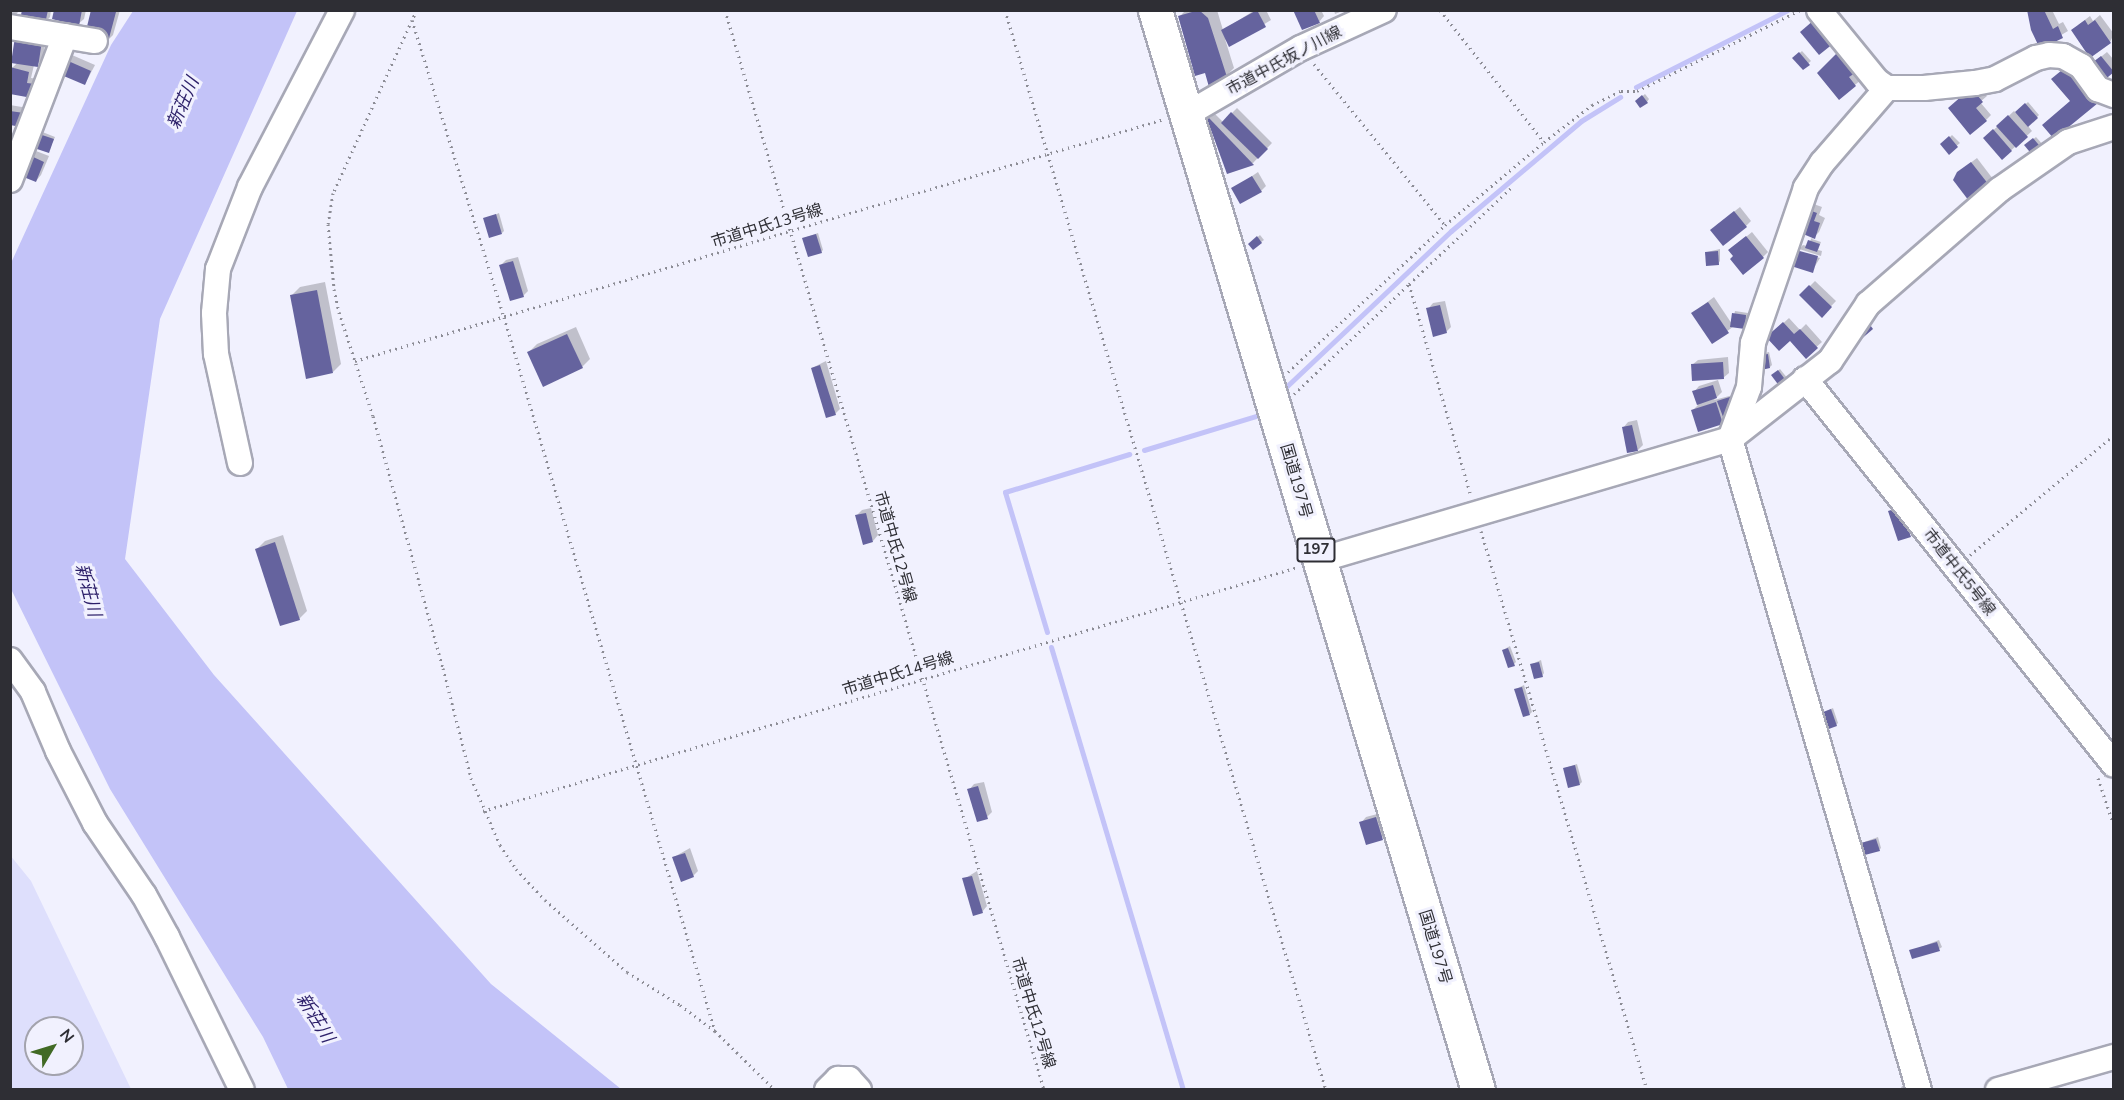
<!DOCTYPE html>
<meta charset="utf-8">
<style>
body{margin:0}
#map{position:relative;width:2124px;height:1100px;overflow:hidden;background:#f1f1fe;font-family:"Nunito Sans","Noto Sans JP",sans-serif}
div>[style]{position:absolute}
.green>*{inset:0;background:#dedffc}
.water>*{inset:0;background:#c3c3f8}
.shadow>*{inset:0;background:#0003}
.stream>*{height:5px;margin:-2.5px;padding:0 2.5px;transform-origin:2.5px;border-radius:2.5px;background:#c3c3f8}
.building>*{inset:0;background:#65639e}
.path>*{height:3px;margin-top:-1.5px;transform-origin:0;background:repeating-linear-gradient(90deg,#8c8c95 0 1.5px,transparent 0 6px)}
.roads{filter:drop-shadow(2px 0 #a7a8b6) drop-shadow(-2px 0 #a7a8b6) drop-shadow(0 2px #a7a8b6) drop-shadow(0 -2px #a7a8b6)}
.minor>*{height:24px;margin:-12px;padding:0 12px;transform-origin:12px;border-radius:12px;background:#fff}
.highway>*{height:33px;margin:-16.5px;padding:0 16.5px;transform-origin:16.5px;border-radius:16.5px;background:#fff}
span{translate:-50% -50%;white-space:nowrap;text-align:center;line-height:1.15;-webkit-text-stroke:6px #f1f1fe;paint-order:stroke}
.shield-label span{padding:2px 4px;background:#f1f1fe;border:2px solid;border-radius:4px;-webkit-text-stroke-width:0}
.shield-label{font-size:15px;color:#2e2e34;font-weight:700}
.street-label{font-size:16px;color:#2e2e34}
.water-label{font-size:18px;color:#2c1f69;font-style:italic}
.frame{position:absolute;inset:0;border:12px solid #2e2e34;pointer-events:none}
.north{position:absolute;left:24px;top:1016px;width:60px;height:60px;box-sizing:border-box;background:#f1f1fe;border:2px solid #a3a3ad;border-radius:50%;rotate:52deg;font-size:16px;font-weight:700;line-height:24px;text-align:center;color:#2e2e34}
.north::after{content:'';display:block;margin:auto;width:21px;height:27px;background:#416a25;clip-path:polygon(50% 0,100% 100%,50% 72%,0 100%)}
</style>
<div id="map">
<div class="green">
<div style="clip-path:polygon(evenodd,10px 855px,31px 881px,131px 1089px,11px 1089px,10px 855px,36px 1028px,72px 1028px,72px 1064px,36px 1064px,36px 1028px)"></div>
</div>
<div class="water">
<div style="clip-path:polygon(133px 11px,297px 11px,160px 319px,125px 559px,214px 675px,491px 984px,621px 1089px,288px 1089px,263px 1037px,110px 789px,11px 589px,11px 263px,111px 45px)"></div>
</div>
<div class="shadow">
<div style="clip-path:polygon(10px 10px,19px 10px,14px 19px,10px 18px)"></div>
<div style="clip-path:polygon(23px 10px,51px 10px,50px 17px,45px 23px)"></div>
<div style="clip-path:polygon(55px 10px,86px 10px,84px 19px,78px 24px)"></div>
<div style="clip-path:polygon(93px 10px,120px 10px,113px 35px,108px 40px)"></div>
<div style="clip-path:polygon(1186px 10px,1217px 10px,1223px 30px,1255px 10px,1266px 10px,1271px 20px,1230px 45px,1225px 39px,1234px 68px,1226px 76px,1206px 71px,1179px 17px)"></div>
<div style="clip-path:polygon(1295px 10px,1321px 10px,1324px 16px,1319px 22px)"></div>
<div style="clip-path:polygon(1334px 10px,1345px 10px,1335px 14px)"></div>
<div style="clip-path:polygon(2029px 10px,2052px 10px,2059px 24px,2063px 22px,2068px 31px,2041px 47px)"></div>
<div style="clip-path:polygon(2100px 15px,2114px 34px,2110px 42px,2078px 25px,2090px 16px,2093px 21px)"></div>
<div style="clip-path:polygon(46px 36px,43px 60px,34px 65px,31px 78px,40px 79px,32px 97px,12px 68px)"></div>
<div style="clip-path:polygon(1802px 51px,1811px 61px,1803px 68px,1794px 58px)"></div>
<div style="clip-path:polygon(2107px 52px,2114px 60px,2114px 71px,2102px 80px,2097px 60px)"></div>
<div style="clip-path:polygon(72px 55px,95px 65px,85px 84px,67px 61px)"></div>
<div style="clip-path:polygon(1854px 71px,1861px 80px,1839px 98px,1819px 73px)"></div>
<div style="clip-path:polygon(1977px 84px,1987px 96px,1980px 102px,1991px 115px,1986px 120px,1950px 108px)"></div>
<div style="clip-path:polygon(1645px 94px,1649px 99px,1647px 102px,1639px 99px)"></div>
<div style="clip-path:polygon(2028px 102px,2039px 115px,2028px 126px,2032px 131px,2003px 158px,1985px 138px,2014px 111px,2016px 113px)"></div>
<div style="clip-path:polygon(10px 105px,28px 108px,26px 120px,10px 123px)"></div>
<div style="clip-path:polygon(1237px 108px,1272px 143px,1253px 163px,1228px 172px,1208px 119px,1215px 114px,1223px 122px)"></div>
<div style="clip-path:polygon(40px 131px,55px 137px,48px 152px,33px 146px)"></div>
<div style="clip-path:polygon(1952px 135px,1960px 143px,1949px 152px,1943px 144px)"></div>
<div style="clip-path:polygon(2036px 137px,2044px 146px,2034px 155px,2026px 145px)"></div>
<div style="clip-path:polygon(36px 151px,49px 156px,41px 175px,36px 181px,31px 156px)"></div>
<div style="clip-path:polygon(1977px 158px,1993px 179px,1988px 184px,1965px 167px)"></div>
<div style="clip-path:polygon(1258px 172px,1266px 186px,1261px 191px,1233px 189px)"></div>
<div style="clip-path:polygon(1811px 203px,1822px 207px,1819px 215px,1825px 218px,1819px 232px,1812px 239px,1821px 242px,1818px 250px,1822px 251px,1821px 256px,1799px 249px,1803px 245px,1807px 246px,1813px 236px,1798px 231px)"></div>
<div style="clip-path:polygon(1740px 207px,1751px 221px,1746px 226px,1717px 225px)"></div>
<div style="clip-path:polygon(499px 213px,504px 231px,502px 233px,485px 219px)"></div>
<div style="clip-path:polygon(1752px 232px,1768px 252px,1763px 257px,1735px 256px,1736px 245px)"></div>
<div style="clip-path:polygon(818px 233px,823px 250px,821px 252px,804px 238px)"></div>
<div style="clip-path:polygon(1260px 235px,1264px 240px,1253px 248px,1250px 244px)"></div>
<div style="clip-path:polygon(1720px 249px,1720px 261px,1718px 264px,1707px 252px)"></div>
<div style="clip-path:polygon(1799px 249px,1799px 252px,1820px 258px,1812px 271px,1793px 265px)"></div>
<div style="clip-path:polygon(518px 257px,528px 291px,523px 296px,500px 266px,506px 260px)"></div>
<div style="clip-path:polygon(1815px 281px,1836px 301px,1822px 316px,1801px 295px)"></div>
<div style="clip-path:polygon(325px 282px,341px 364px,333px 372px,291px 296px,300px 287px)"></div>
<div style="clip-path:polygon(1714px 297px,1732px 324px,1735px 311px,1748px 313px,1744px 327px,1734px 326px,1713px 342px,1693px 313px)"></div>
<div style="clip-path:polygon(1445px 301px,1451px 327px,1446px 332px,1428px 309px,1433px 303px)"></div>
<div style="clip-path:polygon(1789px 318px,1800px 330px,1806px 324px,1822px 342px,1806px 356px,1790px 339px,1768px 337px)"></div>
<div style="clip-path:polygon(576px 327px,590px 359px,582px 367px,529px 352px,537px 344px)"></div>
<div style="clip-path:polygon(1769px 352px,1772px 365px,1770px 367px,1758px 355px)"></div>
<div style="clip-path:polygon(1728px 357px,1729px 373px,1723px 378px,1692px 365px,1698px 360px)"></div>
<div style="clip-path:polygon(826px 361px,840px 409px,835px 414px,812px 368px)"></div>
<div style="clip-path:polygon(1780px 369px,1788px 379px,1781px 385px,1773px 375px)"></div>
<div style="clip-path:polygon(1718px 380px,1722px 392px,1714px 400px,1737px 394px,1735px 409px,1722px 422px,1693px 410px,1698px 405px,1694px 392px,1699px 386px)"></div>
<div style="clip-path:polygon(1637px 420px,1643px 445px,1638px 450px,1623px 428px,1628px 422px)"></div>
<div style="clip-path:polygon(871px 508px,878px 535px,873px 541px,856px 516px,862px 510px)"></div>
<div style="clip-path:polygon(283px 535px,307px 611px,299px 619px,257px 549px,265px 541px)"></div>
<div style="clip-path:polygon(1510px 646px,1516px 662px,1514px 664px,1503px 650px)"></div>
<div style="clip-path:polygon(1541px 660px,1544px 673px,1542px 676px,1532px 664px)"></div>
<div style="clip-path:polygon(1524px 685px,1532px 712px,1530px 714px,1516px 689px)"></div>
<div style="clip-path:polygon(1833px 708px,1838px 723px,1836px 725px,1820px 714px)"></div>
<div style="clip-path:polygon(1577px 764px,1582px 782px,1580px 784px,1565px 768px)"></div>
<div style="clip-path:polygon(984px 782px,992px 812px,987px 817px,969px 790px,974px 784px)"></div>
<div style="clip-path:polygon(1381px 813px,1388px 833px,1382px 838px,1361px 823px,1366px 817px)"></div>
<div style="clip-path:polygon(1878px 837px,1881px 848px,1879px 850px,1859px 844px)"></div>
<div style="clip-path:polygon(690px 848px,698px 871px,693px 876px,674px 857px)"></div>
<div style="clip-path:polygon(977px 871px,987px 906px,982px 912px,964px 879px)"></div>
<div style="clip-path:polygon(1939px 940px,1942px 947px,1939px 949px,1911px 951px)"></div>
<div style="clip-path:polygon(1911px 1083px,1913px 1090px,1900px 1090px,1902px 1086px)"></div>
</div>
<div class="stream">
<div style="left:1636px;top:87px;width:170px;rotate:-26.9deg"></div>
<div style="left:1286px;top:387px;width:227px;rotate:-43.4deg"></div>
<div style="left:1451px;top:231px;width:170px;rotate:-40.2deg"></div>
<div style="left:1581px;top:121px;width:46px;rotate:-31.6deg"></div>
<div style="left:1144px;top:450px;width:120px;rotate:-16.9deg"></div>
<div style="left:1259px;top:415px;width:7px;rotate:-106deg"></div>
<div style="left:1047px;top:632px;width:146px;rotate:-106.7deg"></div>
<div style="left:1005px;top:492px;width:130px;rotate:-17deg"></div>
<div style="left:1051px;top:647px;width:462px;rotate:73.4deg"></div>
</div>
<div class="building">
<div style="clip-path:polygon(22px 10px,48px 10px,45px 24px,20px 20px)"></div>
<div style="clip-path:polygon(54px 10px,82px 10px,79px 26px,52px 19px)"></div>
<div style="clip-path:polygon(91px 10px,116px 12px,108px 42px,85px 35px)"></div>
<div style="clip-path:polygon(1199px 10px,1208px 18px,1227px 77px,1209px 87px,1205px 73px,1195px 76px,1178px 16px)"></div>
<div style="clip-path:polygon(1257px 10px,1266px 27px,1229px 47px,1221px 30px)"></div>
<div style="clip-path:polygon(1293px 10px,1314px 10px,1320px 23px,1302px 30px)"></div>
<div style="clip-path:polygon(2027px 10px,2044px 10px,2053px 29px,2058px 26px,2063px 38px,2040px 49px,2031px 30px)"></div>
<div style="clip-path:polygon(1814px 20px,1834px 43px,1819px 55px,1800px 32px)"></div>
<div style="clip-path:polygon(2085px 20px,2088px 25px,2095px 20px,2111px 43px,2090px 58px,2071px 30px)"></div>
<div style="clip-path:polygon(15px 37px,42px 41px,38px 67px,11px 63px)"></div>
<div style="clip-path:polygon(1799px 52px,1810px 65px,1803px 70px,1792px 58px)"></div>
<div style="clip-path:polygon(1838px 52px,1855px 73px,1849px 77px,1856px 86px,1839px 100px,1817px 73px)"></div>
<div style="clip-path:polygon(2101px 56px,2114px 72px,2102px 82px,2089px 65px)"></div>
<div style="clip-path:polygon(66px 60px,91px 71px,85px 85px,59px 74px)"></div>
<div style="clip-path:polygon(2067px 66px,2098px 103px,2054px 139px,2042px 125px,2070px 101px,2051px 79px)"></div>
<div style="clip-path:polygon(10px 67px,29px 72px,27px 83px,35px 84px,32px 98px,10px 94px)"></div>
<div style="clip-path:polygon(1971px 88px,1983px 102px,1976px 108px,1987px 121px,1970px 135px,1948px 108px)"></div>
<div style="clip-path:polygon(1642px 95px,1648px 103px,1640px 108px,1635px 101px)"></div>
<div style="clip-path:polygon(2025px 103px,2038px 118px,2028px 127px,2015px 112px)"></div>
<div style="clip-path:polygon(10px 111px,24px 113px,21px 127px,10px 125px)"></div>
<div style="clip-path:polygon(1231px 112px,1268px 149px,1258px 159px,1221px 123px)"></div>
<div style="clip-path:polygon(2008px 115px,2028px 137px,2016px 148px,1996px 126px)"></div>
<div style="clip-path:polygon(1209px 118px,1254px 165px,1227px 174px,1207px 119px)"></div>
<div style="clip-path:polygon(1993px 129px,2012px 151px,2002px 160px,1983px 138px)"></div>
<div style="clip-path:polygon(36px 133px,54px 139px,49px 153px,31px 147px)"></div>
<div style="clip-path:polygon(1949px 136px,1958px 147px,1949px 155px,1940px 144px)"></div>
<div style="clip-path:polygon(2033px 138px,2043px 150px,2034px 157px,2024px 145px)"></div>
<div style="clip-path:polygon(29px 155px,44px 162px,36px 182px,21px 176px)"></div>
<div style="clip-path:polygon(1971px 162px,1989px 185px,1969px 201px,1953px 180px,1957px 172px)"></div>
<div style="clip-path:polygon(1252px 176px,1262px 192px,1240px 204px,1231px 188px)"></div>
<div style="clip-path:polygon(1804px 208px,1817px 213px,1814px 221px,1820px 223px,1815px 239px,1796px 231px)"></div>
<div style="clip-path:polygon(1734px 211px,1747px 227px,1723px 246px,1710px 230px)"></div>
<div style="clip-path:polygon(496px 214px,502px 234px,489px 238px,483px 218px)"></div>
<div style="clip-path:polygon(816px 234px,822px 253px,808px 257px,802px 238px)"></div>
<div style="clip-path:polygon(1257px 236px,1262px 243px,1253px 250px,1248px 244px)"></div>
<div style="clip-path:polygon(1746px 236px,1764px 258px,1743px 275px,1730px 259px,1733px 256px,1728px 250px)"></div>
<div style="clip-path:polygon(1808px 240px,1820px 244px,1817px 252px,1805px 248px)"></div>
<div style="clip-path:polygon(1796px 250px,1818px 256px,1813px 273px,1791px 266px)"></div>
<div style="clip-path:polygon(1718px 251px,1719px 265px,1706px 266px,1705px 252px)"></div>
<div style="clip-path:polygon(513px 261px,524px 297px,510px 301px,499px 265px)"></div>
<div style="clip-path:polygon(1809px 285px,1832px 307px,1822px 318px,1799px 295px)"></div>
<div style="clip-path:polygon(317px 290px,333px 373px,306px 379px,290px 295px)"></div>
<div style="clip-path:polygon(1708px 302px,1729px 333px,1712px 344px,1691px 313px)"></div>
<div style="clip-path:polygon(1440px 305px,1447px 333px,1433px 337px,1426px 308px)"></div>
<div style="clip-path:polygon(1732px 313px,1746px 315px,1745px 329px,1730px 327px)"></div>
<div style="clip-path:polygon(1783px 322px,1794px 334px,1800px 329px,1818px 348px,1806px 359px,1790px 341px,1779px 351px,1766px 337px)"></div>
<div style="clip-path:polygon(1868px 322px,1873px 329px,1859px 341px,1853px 334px)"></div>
<div style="clip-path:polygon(567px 334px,583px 368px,543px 387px,527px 352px)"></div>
<div style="clip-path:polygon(1768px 354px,1770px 368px,1757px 371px,1754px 356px)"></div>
<div style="clip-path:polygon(1723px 362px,1724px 379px,1692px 381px,1691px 364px)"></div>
<div style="clip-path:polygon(820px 365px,836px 415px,826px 418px,811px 368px)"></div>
<div style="clip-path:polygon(1778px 370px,1787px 382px,1780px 387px,1771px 375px)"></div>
<div style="clip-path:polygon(1713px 385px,1717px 398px,1697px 405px,1692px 391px)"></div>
<div style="clip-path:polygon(1736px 395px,1725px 422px,1717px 401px)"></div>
<div style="clip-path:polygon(1716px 402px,1723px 424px,1698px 432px,1691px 410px)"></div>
<div style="clip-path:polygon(1632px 425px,1638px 451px,1627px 453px,1622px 427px)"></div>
<div style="clip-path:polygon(1901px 507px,1911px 537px,1898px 541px,1888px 511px)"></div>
<div style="clip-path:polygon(866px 513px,873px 542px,863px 545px,855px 515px)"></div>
<div style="clip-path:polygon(275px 542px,300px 620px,280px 626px,255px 549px)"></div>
<div style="clip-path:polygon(1508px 648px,1515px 666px,1508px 668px,1502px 650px)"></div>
<div style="clip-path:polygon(1539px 662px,1543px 677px,1534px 679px,1530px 664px)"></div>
<div style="clip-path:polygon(1522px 687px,1530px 715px,1523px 717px,1514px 689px)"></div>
<div style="clip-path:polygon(1831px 709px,1837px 726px,1823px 731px,1818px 714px)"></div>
<div style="clip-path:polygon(1575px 765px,1580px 785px,1568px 788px,1563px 768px)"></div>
<div style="clip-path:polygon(978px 786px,988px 819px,977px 822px,967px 789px)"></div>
<div style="clip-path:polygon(1376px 817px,1383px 840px,1366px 845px,1359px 822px)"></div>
<div style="clip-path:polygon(1876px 839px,1880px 851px,1861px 856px,1857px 844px)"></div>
<div style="clip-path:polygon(685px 853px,694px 877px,681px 882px,672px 857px)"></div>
<div style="clip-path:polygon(972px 876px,983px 913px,973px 916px,962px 878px)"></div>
<div style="clip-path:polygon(1937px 942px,1940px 951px,1912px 959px,1909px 950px)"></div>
</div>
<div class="path">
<div style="left:417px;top:10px;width:11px;rotate:117deg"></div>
<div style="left:412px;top:20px;width:311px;rotate:72.8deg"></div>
<div style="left:504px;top:317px;width:745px;rotate:73.54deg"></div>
<div style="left:725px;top:10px;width:1126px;rotate:73.54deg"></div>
<div style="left:1005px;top:10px;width:1127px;rotate:73.45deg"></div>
<div style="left:1440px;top:10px;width:168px;rotate:51.8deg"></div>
<div style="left:412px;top:20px;width:190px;rotate:114.5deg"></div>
<div style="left:333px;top:193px;width:31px;rotate:99deg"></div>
<div style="left:328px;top:224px;width:65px;rotate:84.7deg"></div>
<div style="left:334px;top:289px;width:24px;rotate:78deg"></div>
<div style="left:339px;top:312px;width:109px;rotate:71.9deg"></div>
<div style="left:373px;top:416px;width:262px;rotate:74.5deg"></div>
<div style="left:443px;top:668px;width:114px;rotate:75.7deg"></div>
<div style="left:471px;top:778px;width:73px;rotate:66.6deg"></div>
<div style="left:500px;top:845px;width:29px;rotate:56deg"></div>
<div style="left:516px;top:869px;width:42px;rotate:46.9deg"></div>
<div style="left:545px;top:900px;width:109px;rotate:41.3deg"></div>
<div style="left:627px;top:972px;width:62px;rotate:31.9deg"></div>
<div style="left:680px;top:1005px;width:44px;rotate:36.6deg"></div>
<div style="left:715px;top:1031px;width:84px;rotate:44.5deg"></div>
<div style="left:1314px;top:64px;width:208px;rotate:50.9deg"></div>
<div style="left:1409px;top:284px;width:140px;rotate:-43.3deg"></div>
<div style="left:355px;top:361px;width:844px;rotate:-16.65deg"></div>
<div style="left:1288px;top:372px;width:215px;rotate:-43.1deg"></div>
<div style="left:1445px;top:225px;width:129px;rotate:-40deg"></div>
<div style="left:1544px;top:142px;width:61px;rotate:-37.6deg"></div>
<div style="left:1592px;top:105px;width:32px;rotate:-26deg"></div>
<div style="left:1621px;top:91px;width:16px"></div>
<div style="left:1637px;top:91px;width:182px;rotate:-26.4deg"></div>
<div style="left:1294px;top:394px;width:159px;rotate:-43.7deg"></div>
<div style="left:1409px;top:284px;width:221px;rotate:73.7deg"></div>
<div style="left:1481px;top:531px;width:583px;rotate:73.46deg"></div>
<div style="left:1970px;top:555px;width:187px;rotate:-39.8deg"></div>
<div style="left:2098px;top:778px;width:51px;rotate:71.6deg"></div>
<div style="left:483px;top:811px;width:851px;rotate:-16.67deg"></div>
</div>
<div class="roads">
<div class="minor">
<div style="left:1819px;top:10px;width:92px;rotate:50.8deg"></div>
<div style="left:1877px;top:81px;width:12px;rotate:35deg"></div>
<div style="left:1887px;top:88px;width:37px"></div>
<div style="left:1924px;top:88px;width:51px;rotate:-5.6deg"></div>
<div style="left:1975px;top:83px;width:20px;rotate:-11deg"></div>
<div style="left:1995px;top:79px;width:46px;rotate:-27.1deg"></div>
<div style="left:2036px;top:58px;width:13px;rotate:-13deg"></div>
<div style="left:2049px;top:55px;width:14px;rotate:4deg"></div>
<div style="left:2063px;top:56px;width:21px;rotate:29deg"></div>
<div style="left:2081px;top:66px;width:29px;rotate:54deg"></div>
<div style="left:2098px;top:89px;width:17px;rotate:21deg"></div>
<div style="left:10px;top:27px;width:86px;rotate:9.4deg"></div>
<div style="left:1887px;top:88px;width:99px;rotate:130.9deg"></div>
<div style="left:1822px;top:163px;width:30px;rotate:123deg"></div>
<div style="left:1806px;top:188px;width:164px;rotate:108.9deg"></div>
<div style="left:1753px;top:343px;width:44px;rotate:95.2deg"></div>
<div style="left:1749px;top:387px;width:55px;rotate:110.1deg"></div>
<div style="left:1730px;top:439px;width:678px;rotate:73.81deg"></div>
<div style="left:1185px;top:113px;width:12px;rotate:-20deg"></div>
<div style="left:1196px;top:109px;width:121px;rotate:-30.2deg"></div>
<div style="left:1301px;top:48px;width:91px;rotate:-24.6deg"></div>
<div style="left:10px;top:180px;width:154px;rotate:-69.1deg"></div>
<div style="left:1805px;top:379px;width:494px;rotate:51.3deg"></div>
<div style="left:240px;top:463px;width:112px;rotate:-102.4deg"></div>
<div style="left:216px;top:354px;width:41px;rotate:-92.8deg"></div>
<div style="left:214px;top:313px;width:44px;rotate:-84.8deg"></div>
<div style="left:218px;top:269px;width:88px;rotate:-68.7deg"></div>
<div style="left:250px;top:187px;width:199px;rotate:-62.5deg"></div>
<div style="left:1319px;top:560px;width:428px;rotate:-16.4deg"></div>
<div style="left:1730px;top:439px;width:127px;rotate:-38deg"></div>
<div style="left:1830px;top:361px;width:69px;rotate:-56.3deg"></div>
<div style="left:1868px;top:304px;width:174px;rotate:-41deg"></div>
<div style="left:1999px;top:190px;width:84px;rotate:-34.8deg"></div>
<div style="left:2068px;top:142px;width:48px;rotate:-18.1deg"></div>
<div style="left:10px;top:660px;width:39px;rotate:54deg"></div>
<div style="left:33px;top:692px;width:64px;rotate:67deg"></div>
<div style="left:58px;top:751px;width:81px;rotate:62.8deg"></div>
<div style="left:95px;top:823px;width:87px;rotate:55.8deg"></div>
<div style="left:144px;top:895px;width:48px;rotate:61.3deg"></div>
<div style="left:167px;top:937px;width:170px;rotate:63.9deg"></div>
<div style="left:827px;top:1090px;width:16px;rotate:-45deg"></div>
<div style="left:838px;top:1079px;width:11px"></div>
<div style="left:849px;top:1079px;width:15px;rotate:48deg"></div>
<div style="left:1998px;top:1090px;width:121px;rotate:-15.9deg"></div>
</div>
<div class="highway">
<div style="left:1155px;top:10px;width:1127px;rotate:73.35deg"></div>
</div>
</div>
<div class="shield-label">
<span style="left:1316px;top:550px">197</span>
</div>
<div class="street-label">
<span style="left:1284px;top:61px;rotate:-28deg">市道中氏坂ノ川線</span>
<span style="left:767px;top:226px;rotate:-17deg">市道中氏13号線</span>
<span style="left:1296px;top:481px;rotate:74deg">国道197号</span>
<span style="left:895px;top:547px;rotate:74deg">市道中氏12号線</span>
<span style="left:1959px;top:572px;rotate:52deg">市道中氏5号線</span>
<span style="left:898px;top:674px;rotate:-17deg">市道中氏14号線</span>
<span style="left:1435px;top:947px;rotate:73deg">国道197号</span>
<span style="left:1033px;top:1013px;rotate:73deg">市道中氏12号線</span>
</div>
<div class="water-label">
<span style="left:183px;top:103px;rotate:-67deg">新荘川</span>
<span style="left:88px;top:590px;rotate:75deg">新荘川</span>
<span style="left:315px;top:1018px;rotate:58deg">新荘川</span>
</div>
<div class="frame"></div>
<div class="north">N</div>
</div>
